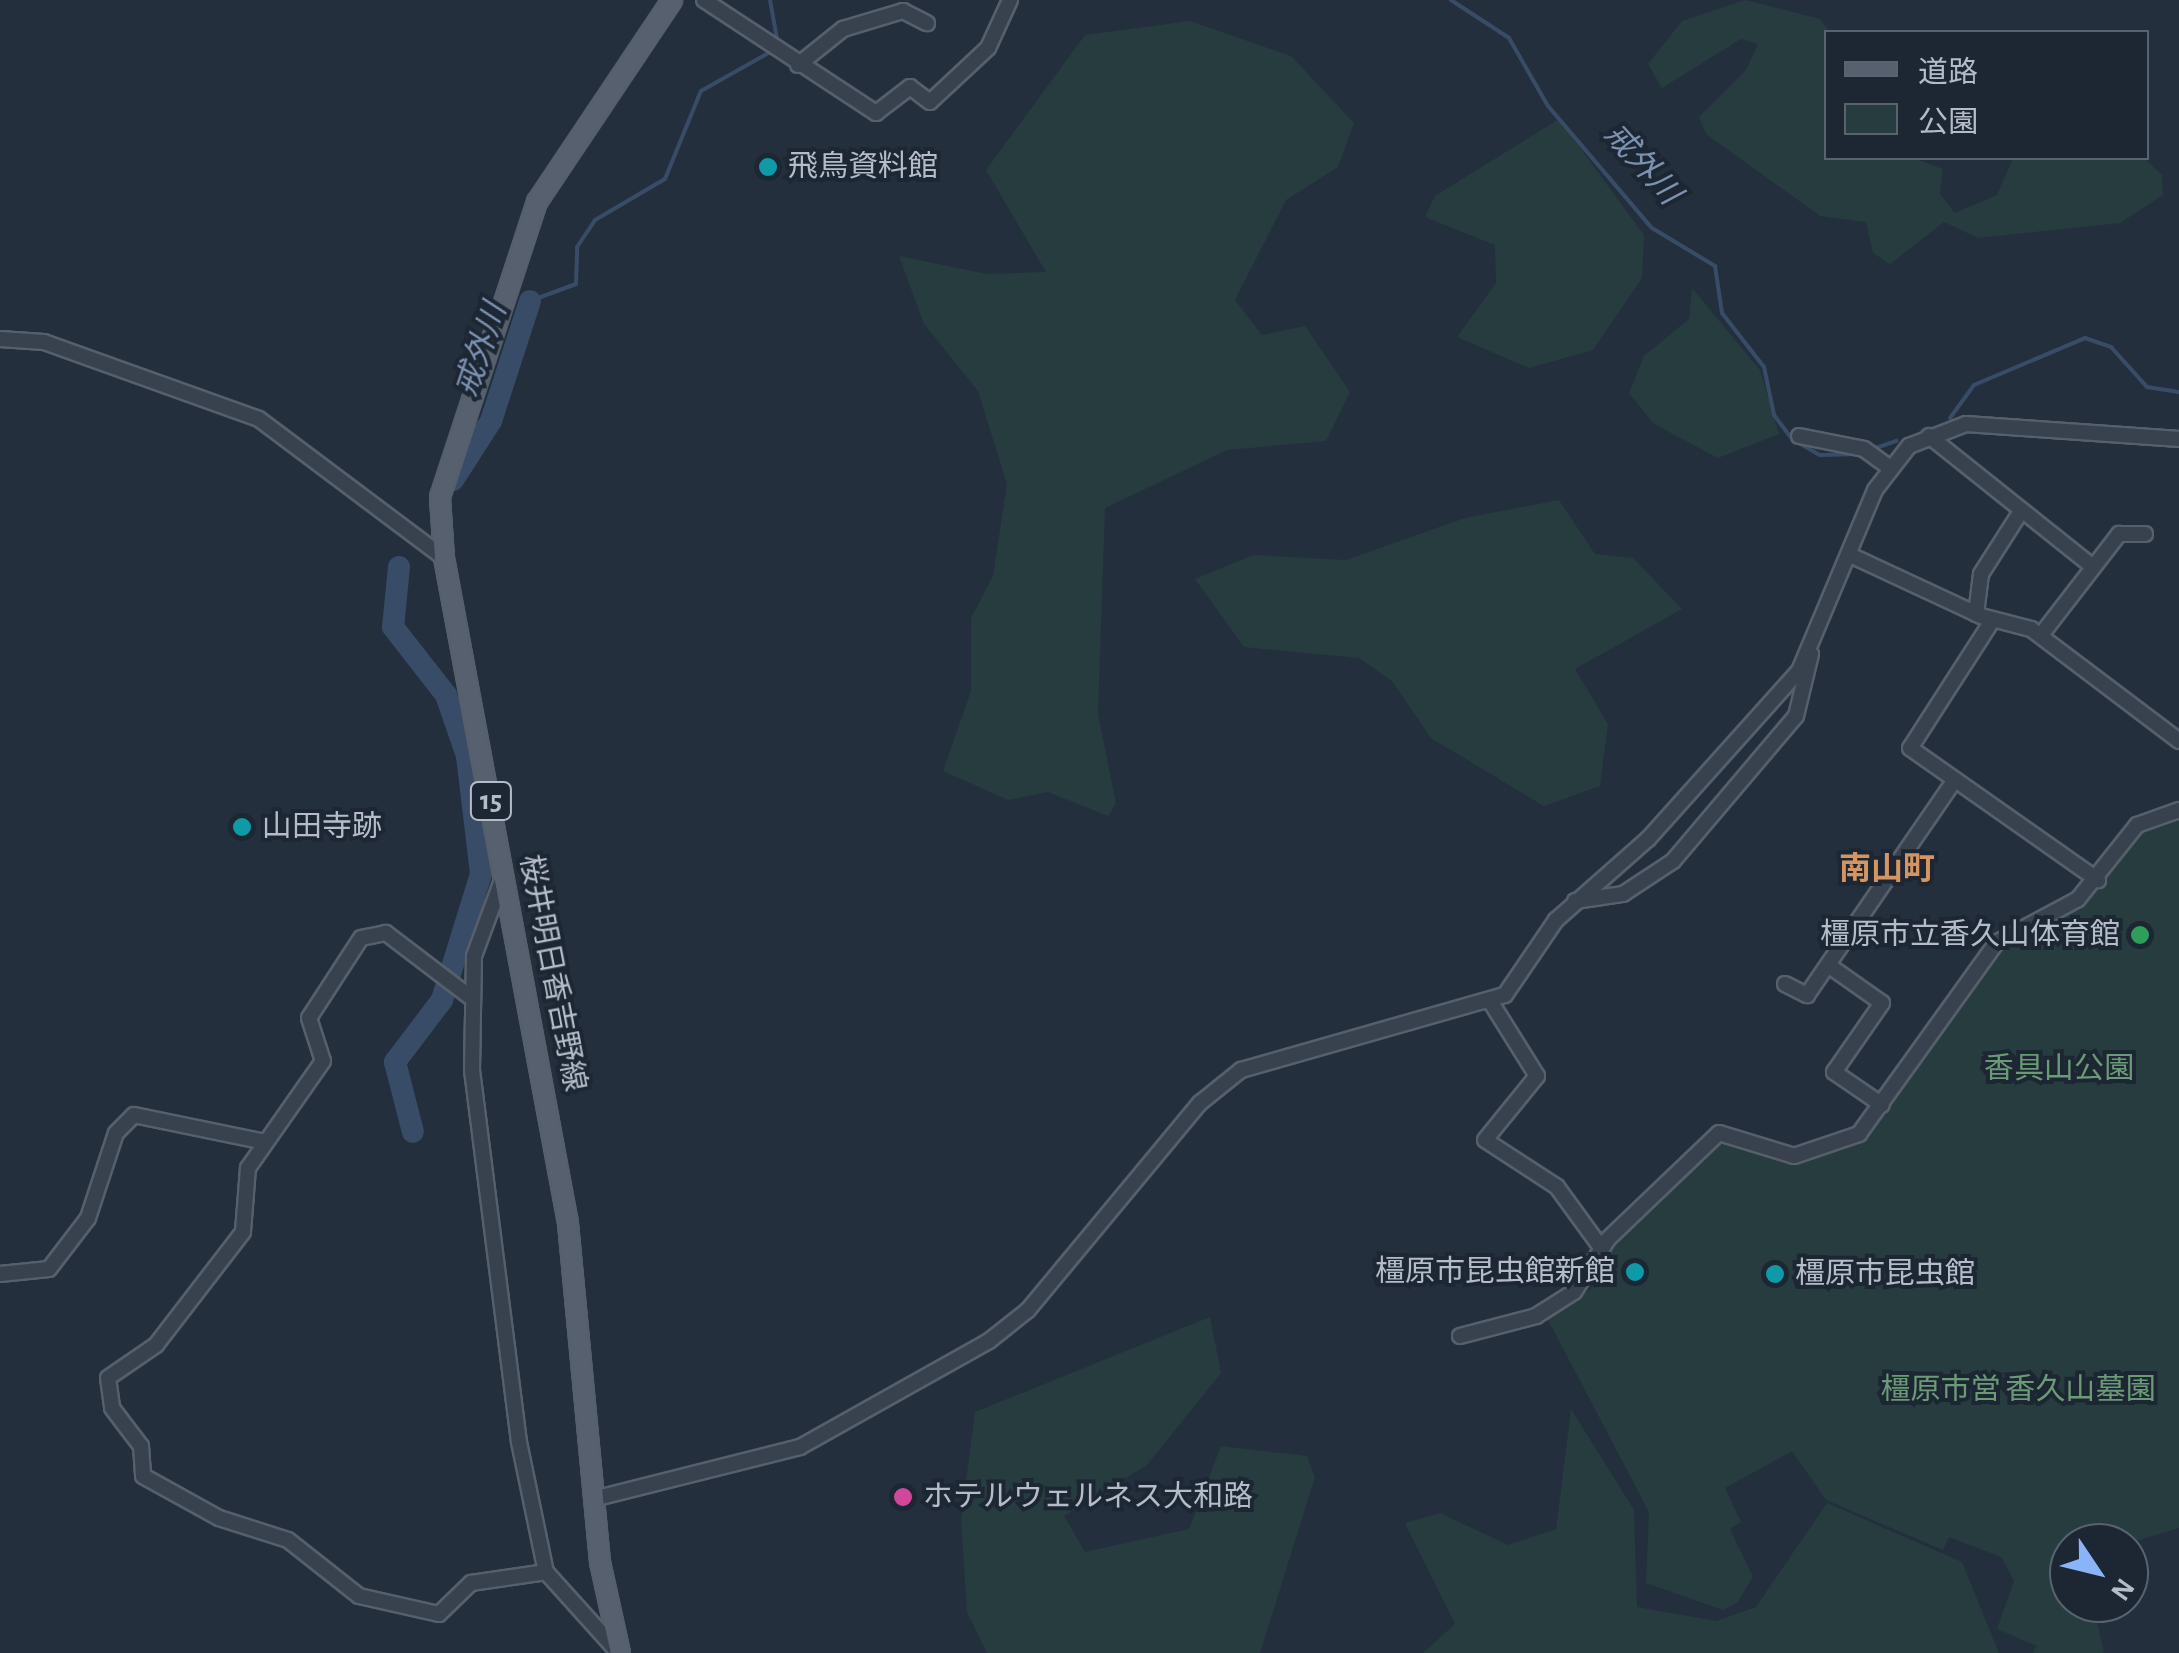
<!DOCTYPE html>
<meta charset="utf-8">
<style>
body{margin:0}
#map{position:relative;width:2179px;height:1653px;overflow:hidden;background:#242f3e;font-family:"Alegreya Sans","Noto Sans JP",sans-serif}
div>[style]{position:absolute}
.green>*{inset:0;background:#263c3f}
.stream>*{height:4px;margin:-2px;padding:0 2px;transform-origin:2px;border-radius:2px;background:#394c67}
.river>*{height:22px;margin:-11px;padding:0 11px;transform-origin:11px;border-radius:11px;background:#394c67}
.roads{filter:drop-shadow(2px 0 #565f6c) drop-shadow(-2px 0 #565f6c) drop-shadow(0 2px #565f6c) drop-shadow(0 -2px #565f6c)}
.minor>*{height:14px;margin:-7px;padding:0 7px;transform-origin:7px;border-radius:7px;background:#38414e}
.major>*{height:18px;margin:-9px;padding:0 9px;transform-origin:9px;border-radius:9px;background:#56606e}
.dots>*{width:28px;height:28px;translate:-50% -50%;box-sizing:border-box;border:5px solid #1d2633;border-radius:50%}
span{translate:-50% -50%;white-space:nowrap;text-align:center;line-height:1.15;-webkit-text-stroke:8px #1d2633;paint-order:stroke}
.shield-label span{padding:2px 8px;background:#1d2633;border:2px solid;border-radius:8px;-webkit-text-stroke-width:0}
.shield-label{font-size:28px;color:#b4bcc9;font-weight:700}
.poi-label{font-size:30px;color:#b4bcc9}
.left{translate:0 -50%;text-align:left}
.right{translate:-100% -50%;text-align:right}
.street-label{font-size:30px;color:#b4bcc9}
.park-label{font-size:30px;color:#6b9a76}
.water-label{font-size:32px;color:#7c92b1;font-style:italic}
.neighbourhood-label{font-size:32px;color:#d59563;font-weight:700}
.legend{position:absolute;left:1824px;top:30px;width:325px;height:130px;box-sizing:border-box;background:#1d2633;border:2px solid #59626f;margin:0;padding:12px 18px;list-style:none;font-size:30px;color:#b4bcc9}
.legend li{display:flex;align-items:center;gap:20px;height:50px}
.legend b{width:50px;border:2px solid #59626f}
.north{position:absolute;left:2049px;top:1523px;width:100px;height:100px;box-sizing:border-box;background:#1d2633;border:2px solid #59626f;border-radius:50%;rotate:125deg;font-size:28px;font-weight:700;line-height:40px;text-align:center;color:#b4bcc9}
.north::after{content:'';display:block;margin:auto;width:35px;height:45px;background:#8ab4f8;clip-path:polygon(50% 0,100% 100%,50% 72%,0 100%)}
</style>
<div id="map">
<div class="green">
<div style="clip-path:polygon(1745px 0,1820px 19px,1830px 32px,1826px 158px,1913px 158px,1943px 169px,1940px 194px,1955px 213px,1997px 195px,2013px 158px,2144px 158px,2162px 175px,2163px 195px,2120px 223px,1978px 238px,1944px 222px,1890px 264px,1873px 253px,1866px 222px,1820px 216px,1706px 134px,1699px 117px,1746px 70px,1758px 44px,1741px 39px,1662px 88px,1648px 64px,1682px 21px)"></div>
<div style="clip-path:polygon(1190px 21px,1291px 56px,1354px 123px,1338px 167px,1286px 200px,1235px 300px,1262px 335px,1305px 326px,1350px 392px,1326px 441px,1227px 450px,1105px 508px,1098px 714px,1116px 804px,1108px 816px,1048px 792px,1008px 800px,943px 771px,971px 691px,971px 618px,993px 576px,1007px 484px,978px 391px,924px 324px,899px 256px,987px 274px,1046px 272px,986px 170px,1085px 35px)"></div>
<div style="clip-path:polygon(1559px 119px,1644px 235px,1642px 278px,1593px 350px,1529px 368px,1457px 337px,1496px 283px,1495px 245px,1425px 217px,1435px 196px)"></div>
<div style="clip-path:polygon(1692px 288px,1760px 370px,1779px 434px,1718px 458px,1654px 424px,1629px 393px,1644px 356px,1689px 319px)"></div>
<div style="clip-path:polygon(1559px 500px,1595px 554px,1633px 558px,1682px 609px,1575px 669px,1608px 724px,1600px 786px,1544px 806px,1431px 738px,1392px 681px,1359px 658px,1244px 647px,1195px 579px,1253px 555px,1346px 560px,1465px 518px)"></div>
<div style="clip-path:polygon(2179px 817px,2179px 1528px,2129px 1543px,2069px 1543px,2069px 1603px,2093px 1603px,2104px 1653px,2032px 1653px,2037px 1646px,1997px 1629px,2014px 1581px,2001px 1557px,1949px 1537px,1943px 1550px,1826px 1500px,1792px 1451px,1725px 1488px,1741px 1522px,1730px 1529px,1753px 1577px,1737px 1603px,1723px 1610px,1646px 1583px,1649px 1512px,1547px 1318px,1592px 1288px,1614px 1239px,1699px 1154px,1731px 1140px,1779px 1161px,1844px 1150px,1888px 1109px,2010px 941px,2087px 901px,2138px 828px)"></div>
<div style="clip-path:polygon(1210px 1317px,1221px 1373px,1147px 1465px,1064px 1516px,1085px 1552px,1189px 1529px,1221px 1446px,1307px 1456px,1315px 1477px,1260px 1653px,987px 1653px,967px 1612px,961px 1519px,975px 1412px)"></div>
<div style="clip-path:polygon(1571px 1409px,1634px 1510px,1637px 1607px,1716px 1621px,1756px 1607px,1827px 1503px,1962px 1562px,1999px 1653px,1423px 1653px,1455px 1624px,1405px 1523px,1440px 1513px,1508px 1545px,1556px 1529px)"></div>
</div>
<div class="stream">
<div style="left:770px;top:0;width:45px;rotate:79.7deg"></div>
<div style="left:1451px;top:0;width:69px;rotate:33.2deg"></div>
<div style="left:1509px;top:38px;width:78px;rotate:60.2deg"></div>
<div style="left:1548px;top:106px;width:160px;rotate:49.6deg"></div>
<div style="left:1652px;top:228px;width:74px;rotate:31.1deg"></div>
<div style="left:1715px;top:266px;width:48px;rotate:81.5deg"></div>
<div style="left:1722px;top:313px;width:68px;rotate:52.1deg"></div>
<div style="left:1764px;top:367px;width:49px;rotate:78.2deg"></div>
<div style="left:1774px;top:415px;width:30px;rotate:53deg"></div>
<div style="left:1792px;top:439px;width:32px;rotate:30deg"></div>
<div style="left:1820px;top:455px;width:42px;rotate:-1.4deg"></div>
<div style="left:530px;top:301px;width:49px;rotate:-20.3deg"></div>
<div style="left:576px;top:284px;width:37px;rotate:-88deg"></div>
<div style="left:577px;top:247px;width:32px;rotate:-56deg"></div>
<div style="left:595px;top:220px;width:81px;rotate:-30.4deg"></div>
<div style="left:665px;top:179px;width:95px;rotate:-67.8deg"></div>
<div style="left:701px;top:91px;width:81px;rotate:-29.4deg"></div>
<div style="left:1950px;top:418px;width:41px;rotate:-54deg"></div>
<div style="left:1974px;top:385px;width:121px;rotate:-22.9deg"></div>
<div style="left:2085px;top:338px;width:28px;rotate:19deg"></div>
<div style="left:2111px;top:347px;width:54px;rotate:48deg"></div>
<div style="left:2147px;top:387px;width:32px;rotate:9deg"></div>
<div style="left:1870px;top:450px;width:28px;rotate:-19deg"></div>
</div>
<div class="river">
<div style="left:453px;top:480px;width:70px;rotate:-57.2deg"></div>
<div style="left:491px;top:421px;width:126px;rotate:-72deg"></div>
<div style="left:399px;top:567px;width:60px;rotate:95.7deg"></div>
<div style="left:393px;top:627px;width:86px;rotate:52.1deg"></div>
<div style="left:446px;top:695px;width:65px;rotate:71deg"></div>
<div style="left:467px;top:756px;width:119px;rotate:83.2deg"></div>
<div style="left:481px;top:874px;width:132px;rotate:107.2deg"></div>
<div style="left:442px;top:1000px;width:78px;rotate:127.2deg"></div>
<div style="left:395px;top:1062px;width:72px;rotate:75.6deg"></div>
</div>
<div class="roads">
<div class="minor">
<div style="left:704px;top:0;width:206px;rotate:33.3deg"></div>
<div style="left:876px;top:113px;width:43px;rotate:-37.4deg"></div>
<div style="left:910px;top:87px;width:25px;rotate:37deg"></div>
<div style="left:930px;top:102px;width:79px;rotate:-43deg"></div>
<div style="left:988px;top:48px;width:53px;rotate:-65.4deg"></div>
<div style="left:798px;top:65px;width:58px;rotate:-38.7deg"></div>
<div style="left:843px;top:29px;width:63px;rotate:-16.7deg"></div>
<div style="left:903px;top:11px;width:27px;rotate:27deg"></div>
<div style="left:0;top:339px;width:44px;rotate:3.9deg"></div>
<div style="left:44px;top:342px;width:228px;rotate:19.7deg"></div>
<div style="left:259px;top:419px;width:231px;rotate:36.9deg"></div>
<div style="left:1799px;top:436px;width:66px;rotate:11.3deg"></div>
<div style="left:1864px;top:449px;width:31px;rotate:36deg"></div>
<div style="left:1929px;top:436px;width:208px;rotate:38.6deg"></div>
<div style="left:1850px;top:555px;width:145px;rotate:25deg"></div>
<div style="left:1981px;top:616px;width:52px;rotate:14.6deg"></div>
<div style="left:2031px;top:629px;width:186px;rotate:37.1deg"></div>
<div style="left:1976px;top:614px;width:40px;rotate:-82.9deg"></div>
<div style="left:1981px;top:574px;width:72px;rotate:-57.4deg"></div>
<div style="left:1992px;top:621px;width:151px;rotate:122.8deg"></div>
<div style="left:1910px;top:748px;width:230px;rotate:35.1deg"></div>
<div style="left:2041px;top:635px;width:128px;rotate:-52.3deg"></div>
<div style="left:2119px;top:534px;width:26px"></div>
<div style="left:504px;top:875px;width:86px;rotate:110.3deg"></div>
<div style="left:474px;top:956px;width:114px;rotate:91deg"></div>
<div style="left:472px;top:1070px;width:375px;rotate:82.8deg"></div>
<div style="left:519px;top:1442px;width:133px;rotate:78.3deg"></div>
<div style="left:546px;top:1572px;width:109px;rotate:48deg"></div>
<div style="left:1575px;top:901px;width:49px;rotate:-8.3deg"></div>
<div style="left:1623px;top:894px;width:60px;rotate:-33.4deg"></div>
<div style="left:1673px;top:861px;width:190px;rotate:-49.7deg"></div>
<div style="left:1796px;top:716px;width:64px;rotate:-76.4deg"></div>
<div style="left:1828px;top:965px;width:66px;rotate:35.1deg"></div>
<div style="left:1882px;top:1003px;width:84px;rotate:124.8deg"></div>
<div style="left:1834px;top:1072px;width:58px;rotate:34.5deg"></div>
<div style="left:1785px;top:984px;width:25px;rotate:27deg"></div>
<div style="left:1807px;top:995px;width:261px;rotate:-55.5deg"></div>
<div style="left:470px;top:997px;width:106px;rotate:-142.7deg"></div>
<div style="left:386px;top:933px;width:25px;rotate:169deg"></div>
<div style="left:361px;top:938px;width:95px;rotate:123deg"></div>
<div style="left:309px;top:1018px;width:45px;rotate:72deg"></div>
<div style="left:323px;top:1061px;width:131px;rotate:125deg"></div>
<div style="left:248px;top:1168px;width:64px;rotate:94.5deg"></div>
<div style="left:243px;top:1232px;width:143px;rotate:127.6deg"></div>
<div style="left:156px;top:1345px;width:58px;rotate:145.5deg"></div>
<div style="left:108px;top:1378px;width:30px;rotate:82deg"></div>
<div style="left:112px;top:1408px;width:48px;rotate:52.7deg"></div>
<div style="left:141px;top:1446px;width:30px;rotate:86deg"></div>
<div style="left:143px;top:1476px;width:87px;rotate:28.9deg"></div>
<div style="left:219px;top:1518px;width:72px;rotate:17.7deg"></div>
<div style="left:288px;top:1540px;width:90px;rotate:38.3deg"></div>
<div style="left:359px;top:1596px;width:82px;rotate:12.7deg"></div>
<div style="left:439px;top:1614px;width:45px;rotate:-44.1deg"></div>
<div style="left:471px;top:1583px;width:76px;rotate:-8.3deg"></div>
<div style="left:1492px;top:1004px;width:85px;rotate:58deg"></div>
<div style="left:1537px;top:1076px;width:82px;rotate:129.1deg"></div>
<div style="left:1485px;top:1140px;width:86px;rotate:33.1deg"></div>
<div style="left:1557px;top:1187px;width:77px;rotate:54deg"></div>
<div style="left:0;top:1274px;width:49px;rotate:-5.8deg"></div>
<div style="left:49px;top:1269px;width:64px;rotate:-52.6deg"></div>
<div style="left:88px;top:1218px;width:89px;rotate:-71.8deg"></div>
<div style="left:116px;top:1133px;width:25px;rotate:-45deg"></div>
<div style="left:134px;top:1115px;width:130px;rotate:11.6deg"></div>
<div style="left:1460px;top:1336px;width:79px;rotate:-14.7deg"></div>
<div style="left:1536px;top:1316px;width:45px;rotate:-32.3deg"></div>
<div style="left:1574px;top:1292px;width:63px;rotate:-57.3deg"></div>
<div style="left:1608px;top:1239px;width:153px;rotate:-43.7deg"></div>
<div style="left:1719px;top:1133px;width:78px;rotate:17deg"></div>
<div style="left:1794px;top:1156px;width:69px;rotate:-18.7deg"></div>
<div style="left:1859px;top:1134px;width:235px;rotate:-54.3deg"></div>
<div style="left:1996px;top:943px;width:93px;rotate:-28.2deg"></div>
<div style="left:2078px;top:899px;width:95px;rotate:-51.4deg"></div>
<div style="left:2137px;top:825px;width:45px;rotate:-19.7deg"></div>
<div style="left:597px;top:1498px;width:209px;rotate:-14.1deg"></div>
<div style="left:800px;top:1447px;width:217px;rotate:-29.3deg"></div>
<div style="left:989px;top:1341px;width:50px;rotate:-38.5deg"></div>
<div style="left:1028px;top:1310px;width:269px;rotate:-50.3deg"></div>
<div style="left:1200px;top:1103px;width:53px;rotate:-38.8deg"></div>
<div style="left:1241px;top:1070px;width:274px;rotate:-15.9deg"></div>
<div style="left:1505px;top:995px;width:91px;rotate:-55.8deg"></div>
<div style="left:1556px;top:920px;width:123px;rotate:-41.4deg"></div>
<div style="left:1648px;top:839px;width:226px;rotate:-48.1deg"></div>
<div style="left:1799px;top:671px;width:196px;rotate:-67.2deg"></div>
<div style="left:1875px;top:490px;width:56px;rotate:-52.3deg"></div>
<div style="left:1909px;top:446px;width:61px;rotate:-21.1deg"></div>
<div style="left:1966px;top:424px;width:214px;rotate:4deg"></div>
</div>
<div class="major">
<div style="left:620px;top:1653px;width:93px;rotate:-102.4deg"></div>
<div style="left:600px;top:1562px;width:341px;rotate:-95.4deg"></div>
<div style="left:568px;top:1223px;width:676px;rotate:-100.56deg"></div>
<div style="left:444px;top:558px;width:61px;rotate:-93.8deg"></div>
<div style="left:440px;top:497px;width:311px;rotate:-71.8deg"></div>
<div style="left:537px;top:202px;width:243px;rotate:-56.2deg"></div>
</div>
</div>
<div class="dots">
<div style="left:768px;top:167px;background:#0f9aa8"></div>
<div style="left:242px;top:827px;background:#0f9aa8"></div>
<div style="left:2140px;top:935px;background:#2e9e5b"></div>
<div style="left:1635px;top:1272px;background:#0f9aa8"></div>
<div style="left:1775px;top:1274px;background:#0f9aa8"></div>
<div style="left:903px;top:1497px;background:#d1479c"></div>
</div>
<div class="shield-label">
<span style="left:491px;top:801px">15</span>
</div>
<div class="poi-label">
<span class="left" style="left:788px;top:167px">飛鳥資料館</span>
<span class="left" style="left:262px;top:827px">山田寺跡</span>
<span class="right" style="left:2120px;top:935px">橿原市立香久山体育館</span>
<span class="right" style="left:1615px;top:1272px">橿原市昆虫館新館</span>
<span class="left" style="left:1795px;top:1274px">橿原市昆虫館</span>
<span class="left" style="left:923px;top:1497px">ホテルウェルネス大和路</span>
</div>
<div class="street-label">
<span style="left:552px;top:973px;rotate:79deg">桜井明日香吉野線</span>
</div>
<div class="park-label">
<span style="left:2059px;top:1069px">香具山公園</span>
<span style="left:2018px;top:1390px">橿原市営 香久山墓園</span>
</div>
<div class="water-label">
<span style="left:1642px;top:164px;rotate:48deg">戒外川</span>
<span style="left:481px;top:350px;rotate:-71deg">戒外川</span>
</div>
<div class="neighbourhood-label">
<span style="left:1887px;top:869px">南山町</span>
</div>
<ul class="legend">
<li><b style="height:12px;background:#56606e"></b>道路</li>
<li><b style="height:28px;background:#263c3f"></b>公園</li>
</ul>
<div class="north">N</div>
</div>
